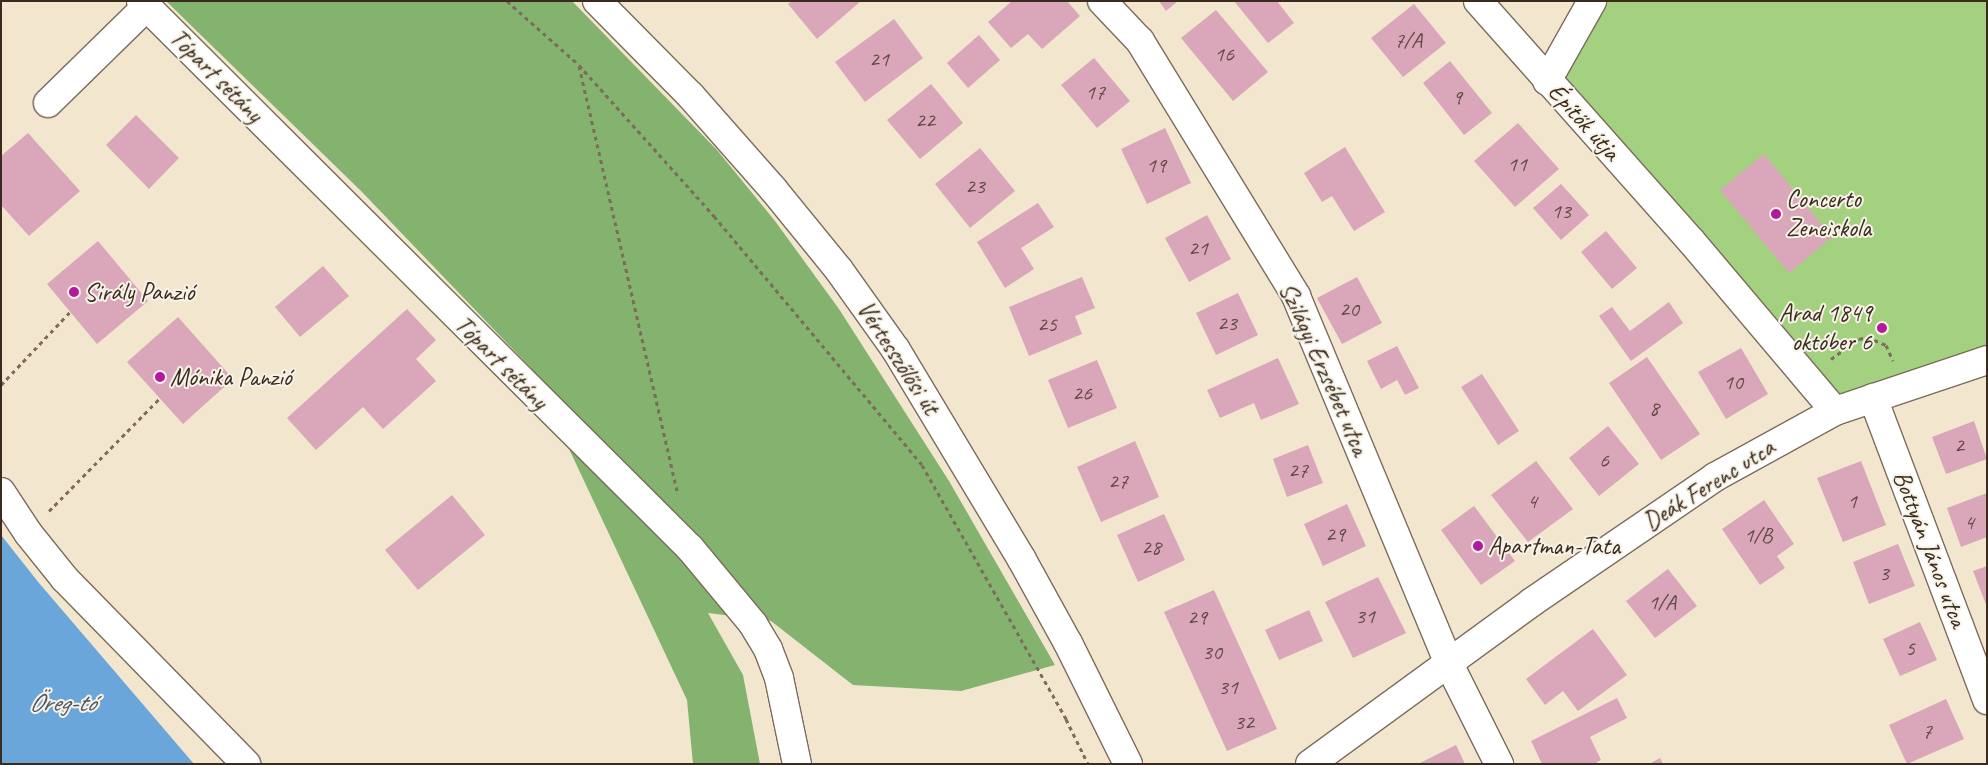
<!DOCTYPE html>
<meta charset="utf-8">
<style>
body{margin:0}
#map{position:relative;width:1988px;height:765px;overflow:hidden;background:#f3e6cf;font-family:Caveat,sans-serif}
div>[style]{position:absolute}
.green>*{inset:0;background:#a4d17f}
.forest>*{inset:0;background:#83b36e}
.water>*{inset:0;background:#6ba6db}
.building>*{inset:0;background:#d9a6ba}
.path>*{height:3px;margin-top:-1.5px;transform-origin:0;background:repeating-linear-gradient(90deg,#7b6c5c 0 4px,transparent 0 8px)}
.roads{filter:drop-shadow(1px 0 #7b6c5c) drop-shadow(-1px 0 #7b6c5c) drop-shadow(0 1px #7b6c5c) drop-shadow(0 -1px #7b6c5c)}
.minor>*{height:28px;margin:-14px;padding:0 14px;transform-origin:14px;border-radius:14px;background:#fff}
.major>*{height:28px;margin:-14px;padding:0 14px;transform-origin:14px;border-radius:14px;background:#fff}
.dots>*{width:14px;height:14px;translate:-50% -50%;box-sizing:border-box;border:2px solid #f7f3e8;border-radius:50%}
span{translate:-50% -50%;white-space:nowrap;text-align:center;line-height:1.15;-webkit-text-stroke:4px #f7f3e8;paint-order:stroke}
.number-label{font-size:22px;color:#624945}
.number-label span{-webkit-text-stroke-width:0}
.street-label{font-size:25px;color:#3b2a1e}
.poi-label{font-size:25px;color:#3b2a1e}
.left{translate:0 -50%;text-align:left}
.right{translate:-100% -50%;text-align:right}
.water-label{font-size:26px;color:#4c5560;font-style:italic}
.frame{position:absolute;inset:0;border:2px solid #3b2a1e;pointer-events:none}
</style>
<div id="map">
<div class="green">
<div style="clip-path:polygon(1592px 1px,1987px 1px,1987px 360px,1835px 411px,1547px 81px)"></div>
</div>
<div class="forest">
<div style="clip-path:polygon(166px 1px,572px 1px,717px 150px,775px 221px,839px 309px,949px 481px,1055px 665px,961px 691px,853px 685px,771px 621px,708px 613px,743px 675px,760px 764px,693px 764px,687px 700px,531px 368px,362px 192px)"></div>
</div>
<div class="water">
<div style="clip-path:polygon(1px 535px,39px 583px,194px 764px,1px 764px)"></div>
</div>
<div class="building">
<div style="clip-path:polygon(792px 1px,861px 1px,817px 39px,788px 4px)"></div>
<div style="clip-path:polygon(1012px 1px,1067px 1px,1080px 16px,1042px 49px,1028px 34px,1011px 48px,988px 22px)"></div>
<div style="clip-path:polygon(1159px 1px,1178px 1px,1166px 11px)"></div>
<div style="clip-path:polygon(1234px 1px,1277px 1px,1294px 23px,1268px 43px)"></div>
<div style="clip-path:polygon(1414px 4px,1446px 43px,1403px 77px,1371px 38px)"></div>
<div style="clip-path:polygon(1216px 10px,1268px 72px,1233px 101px,1181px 38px)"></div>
<div style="clip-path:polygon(894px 19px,923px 58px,865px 102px,835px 62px)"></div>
<div style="clip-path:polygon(979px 35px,1000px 60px,968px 88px,947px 63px)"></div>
<div style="clip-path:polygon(1094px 58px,1130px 101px,1097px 128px,1061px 85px)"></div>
<div style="clip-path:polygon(1450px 61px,1492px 113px,1464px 135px,1423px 83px)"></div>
<div style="clip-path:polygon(931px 84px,963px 123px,920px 159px,887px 120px)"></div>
<div style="clip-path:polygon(136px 115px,179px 158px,149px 189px,106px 145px)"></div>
<div style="clip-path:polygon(1518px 123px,1559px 169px,1515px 207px,1474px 161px)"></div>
<div style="clip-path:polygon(1165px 128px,1191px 183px,1147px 204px,1121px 149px)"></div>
<div style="clip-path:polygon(28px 133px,80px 191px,29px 236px,1px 205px,1px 156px)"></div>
<div style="clip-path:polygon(1345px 147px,1385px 212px,1354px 231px,1332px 196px,1322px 202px,1304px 173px)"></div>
<div style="clip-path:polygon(980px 148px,1015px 191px,970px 228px,935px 184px)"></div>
<div style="clip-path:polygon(1764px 154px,1832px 237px,1789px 273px,1720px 190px)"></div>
<div style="clip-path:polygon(1561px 184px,1589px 215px,1561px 240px,1533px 208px)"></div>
<div style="clip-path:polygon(1038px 203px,1054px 227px,1021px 248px,1034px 269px,1005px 288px,977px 242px)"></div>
<div style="clip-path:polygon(1207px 215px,1231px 259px,1189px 282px,1165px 238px)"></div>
<div style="clip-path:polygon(1606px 231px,1637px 268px,1612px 289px,1581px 252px)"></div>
<div style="clip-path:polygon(98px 241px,148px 301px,97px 344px,47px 284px)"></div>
<div style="clip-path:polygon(323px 266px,349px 296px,300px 337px,275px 307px)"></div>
<div style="clip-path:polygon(1082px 277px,1095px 308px,1075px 316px,1082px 334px,1029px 356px,1009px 307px)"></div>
<div style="clip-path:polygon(1357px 277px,1382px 323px,1342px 344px,1317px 298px)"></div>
<div style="clip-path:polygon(1238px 293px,1258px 335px,1216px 355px,1196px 313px)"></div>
<div style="clip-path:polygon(1669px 302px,1683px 323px,1631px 361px,1599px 316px,1612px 307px,1630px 331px)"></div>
<div style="clip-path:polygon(407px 309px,436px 340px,416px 359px,436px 381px,383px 429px,363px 407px,316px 450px,287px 418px)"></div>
<div style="clip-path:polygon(178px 317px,233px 379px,183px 424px,127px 362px)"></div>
<div style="clip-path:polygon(1397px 346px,1419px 388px,1405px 395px,1397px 380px,1381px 389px,1367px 361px)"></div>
<div style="clip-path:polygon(1741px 348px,1768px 394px,1726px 419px,1698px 372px)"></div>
<div style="clip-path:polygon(1647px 357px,1700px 434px,1661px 460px,1609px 383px)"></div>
<div style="clip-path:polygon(1278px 358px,1299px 404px,1261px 420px,1254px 403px,1220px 418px,1207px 390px)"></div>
<div style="clip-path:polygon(1097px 360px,1117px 408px,1068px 428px,1048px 380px)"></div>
<div style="clip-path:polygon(1482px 374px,1519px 431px,1498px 445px,1461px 387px)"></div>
<div style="clip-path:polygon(1974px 421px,1987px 459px,1946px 474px,1932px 437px)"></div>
<div style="clip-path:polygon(1608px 426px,1639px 464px,1599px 496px,1569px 458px)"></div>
<div style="clip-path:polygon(1135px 441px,1159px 497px,1101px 522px,1077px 467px)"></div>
<div style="clip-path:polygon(1308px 445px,1323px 483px,1287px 497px,1273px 459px)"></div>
<div style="clip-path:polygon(1536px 461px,1573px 509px,1528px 542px,1491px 495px)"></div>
<div style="clip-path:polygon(1861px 461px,1886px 525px,1843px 542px,1817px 478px)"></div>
<div style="clip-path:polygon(1987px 493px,1987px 537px,1961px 547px,1947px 508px)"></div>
<div style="clip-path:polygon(452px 495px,485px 535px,418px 590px,385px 550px)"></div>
<div style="clip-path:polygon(1764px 500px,1794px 544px,1777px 556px,1785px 568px,1760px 585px,1722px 529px)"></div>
<div style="clip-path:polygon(1347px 504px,1366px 546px,1323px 566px,1304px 524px)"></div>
<div style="clip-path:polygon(1474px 506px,1515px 561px,1481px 585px,1441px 530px)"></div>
<div style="clip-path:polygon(1164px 514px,1185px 560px,1138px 582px,1117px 535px)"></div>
<div style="clip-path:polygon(1898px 544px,1915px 586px,1869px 604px,1853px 562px)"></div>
<div style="clip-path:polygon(1987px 566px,1987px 607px,1973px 571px)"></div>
<div style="clip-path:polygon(1668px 569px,1697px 606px,1655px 638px,1626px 601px)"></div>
<div style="clip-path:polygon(1378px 577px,1406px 633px,1353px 658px,1325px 602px)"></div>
<div style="clip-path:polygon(1214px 590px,1277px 729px,1227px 751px,1164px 612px)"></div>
<div style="clip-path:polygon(1309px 610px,1323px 641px,1279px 660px,1265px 630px)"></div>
<div style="clip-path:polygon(1920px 622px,1937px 660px,1900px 676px,1883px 639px)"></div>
<div style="clip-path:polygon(1593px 629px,1627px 675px,1578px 711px,1563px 691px,1545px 705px,1526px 679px)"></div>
<div style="clip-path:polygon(1617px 698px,1627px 718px,1590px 737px,1601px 760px,1594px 764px,1542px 764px,1531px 741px)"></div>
<div style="clip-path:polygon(1946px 699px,1964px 739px,1907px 764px,1889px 725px)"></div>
<div style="clip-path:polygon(1456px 745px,1465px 764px,1418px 764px)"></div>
<div style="clip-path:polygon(1660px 758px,1663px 764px,1649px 764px)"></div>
</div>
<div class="path">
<div style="left:507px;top:1px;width:96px;rotate:41.6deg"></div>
<div style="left:579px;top:65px;width:203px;rotate:48.2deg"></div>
<div style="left:714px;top:216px;width:324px;rotate:50.1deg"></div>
<div style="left:922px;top:465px;width:292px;rotate:60.4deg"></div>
<div style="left:1066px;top:719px;width:50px;rotate:63.9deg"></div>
<div style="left:579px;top:66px;width:436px;rotate:77deg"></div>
<div style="left:1831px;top:359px;width:34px;rotate:-36deg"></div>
<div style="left:1859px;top:339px;width:8px;rotate:-14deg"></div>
<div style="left:1867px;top:337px;width:21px;rotate:23deg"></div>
<div style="left:1886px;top:345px;width:17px;rotate:66deg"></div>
<div style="left:1px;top:385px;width:100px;rotate:-46.6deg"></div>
<div style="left:49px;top:511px;width:158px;rotate:-45.5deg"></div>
</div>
<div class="roads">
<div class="minor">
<div style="left:141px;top:1px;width:775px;rotate:44.9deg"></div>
<div style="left:690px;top:548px;width:99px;rotate:50.3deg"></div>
<div style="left:753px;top:624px;width:29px;rotate:59deg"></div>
<div style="left:768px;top:649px;width:31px;rotate:69deg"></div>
<div style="left:779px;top:678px;width:88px;rotate:78.2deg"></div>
<div style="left:1102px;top:1px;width:55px;rotate:46.5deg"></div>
<div style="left:1140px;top:41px;width:299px;rotate:58.5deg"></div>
<div style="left:1296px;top:296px;width:399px;rotate:67.4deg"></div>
<div style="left:1449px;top:664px;width:112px;rotate:63.4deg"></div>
<div style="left:1478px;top:1px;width:322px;rotate:48.4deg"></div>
<div style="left:1692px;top:242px;width:221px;rotate:49.8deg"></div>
<div style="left:1547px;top:81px;width:92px;rotate:-60.6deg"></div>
<div style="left:48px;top:103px;width:139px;rotate:-44.4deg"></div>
<div style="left:1873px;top:398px;width:323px;rotate:69.3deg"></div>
<div style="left:1px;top:492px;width:49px;rotate:56.6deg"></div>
<div style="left:28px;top:533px;width:59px;rotate:51.2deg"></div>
<div style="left:65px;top:579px;width:259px;rotate:45.6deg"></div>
<div style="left:1310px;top:764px;width:275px;rotate:-36.1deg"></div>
<div style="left:1532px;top:602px;width:222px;rotate:-34.3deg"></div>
<div style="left:1715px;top:477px;width:137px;rotate:-28.8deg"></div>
<div style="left:1835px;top:411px;width:160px;rotate:-18.5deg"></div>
</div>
<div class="major">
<div style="left:597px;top:1px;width:134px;rotate:45.3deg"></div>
<div style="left:691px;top:96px;width:124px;rotate:48.6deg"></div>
<div style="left:773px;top:189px;width:104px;rotate:50.8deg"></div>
<div style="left:839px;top:270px;width:98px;rotate:54.5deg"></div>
<div style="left:896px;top:350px;width:243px;rotate:59deg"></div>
<div style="left:1021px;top:558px;width:97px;rotate:61.1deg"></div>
<div style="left:1068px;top:643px;width:135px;rotate:63.6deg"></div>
</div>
</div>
<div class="dots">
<div style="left:1776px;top:214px;background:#b5179e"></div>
<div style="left:74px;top:292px;background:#b5179e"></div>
<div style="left:1882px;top:328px;background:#b5179e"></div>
<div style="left:160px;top:377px;background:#b5179e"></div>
<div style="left:1478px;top:546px;background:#b5179e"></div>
</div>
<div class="number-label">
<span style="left:1408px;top:41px">7/A</span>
<span style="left:1224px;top:55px">16</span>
<span style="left:879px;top:60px">21</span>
<span style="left:1095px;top:93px">17</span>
<span style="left:1457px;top:98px">9</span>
<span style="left:925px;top:121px">22</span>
<span style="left:1517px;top:165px">11</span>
<span style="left:1156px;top:166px">19</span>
<span style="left:975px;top:187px">23</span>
<span style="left:1561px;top:212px">13</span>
<span style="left:1198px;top:249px">21</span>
<span style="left:1349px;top:310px">20</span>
<span style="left:1227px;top:324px">23</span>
<span style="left:1047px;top:325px">25</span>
<span style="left:1733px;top:383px">10</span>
<span style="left:1082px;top:394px">26</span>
<span style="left:1654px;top:409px">8</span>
<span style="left:1959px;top:446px">2</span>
<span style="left:1604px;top:461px">6</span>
<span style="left:1298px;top:471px">27</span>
<span style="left:1118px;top:482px">27</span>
<span style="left:1532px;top:502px">4</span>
<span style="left:1852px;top:502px">1</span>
<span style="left:1969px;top:523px">4</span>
<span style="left:1335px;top:535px">29</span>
<span style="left:1758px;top:536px">1/B</span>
<span style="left:1151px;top:548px">28</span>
<span style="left:1884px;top:574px">3</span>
<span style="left:1662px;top:603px">1/A</span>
<span style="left:1365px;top:617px">31</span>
<span style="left:1197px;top:618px">29</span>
<span style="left:1910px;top:649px">5</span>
<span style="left:1212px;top:653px">30</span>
<span style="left:1228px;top:688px">31</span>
<span style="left:1244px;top:723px">32</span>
<span style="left:1927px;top:732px">7</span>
</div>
<div class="street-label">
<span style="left:216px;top:76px;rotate:45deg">Tópart sétány</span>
<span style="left:1584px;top:122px;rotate:48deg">Építők útja</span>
<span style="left:898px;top:358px;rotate:57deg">Vértesszőlősi út</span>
<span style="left:501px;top:363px;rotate:45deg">Tópart sétány</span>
<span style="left:1324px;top:369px;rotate:66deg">Szilágyi Erzsébet utca</span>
<span style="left:1709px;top:485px;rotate:-32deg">Deák Ferenc utca</span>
<span style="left:1930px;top:549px;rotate:69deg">Bottyán János utca</span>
</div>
<div class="poi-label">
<span class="left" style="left:1786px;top:214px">Concerto<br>Zeneiskola</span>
<span class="left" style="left:84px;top:292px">Sirály Panzió</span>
<span class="right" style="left:1872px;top:328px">Arad 1849<br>október 6</span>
<span class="left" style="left:170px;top:377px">Mónika Panzió</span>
<span class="left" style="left:1488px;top:546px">Apartman-Tata</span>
</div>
<div class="water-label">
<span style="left:62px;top:703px">Öreg-tó</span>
</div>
<div class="frame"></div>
</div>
